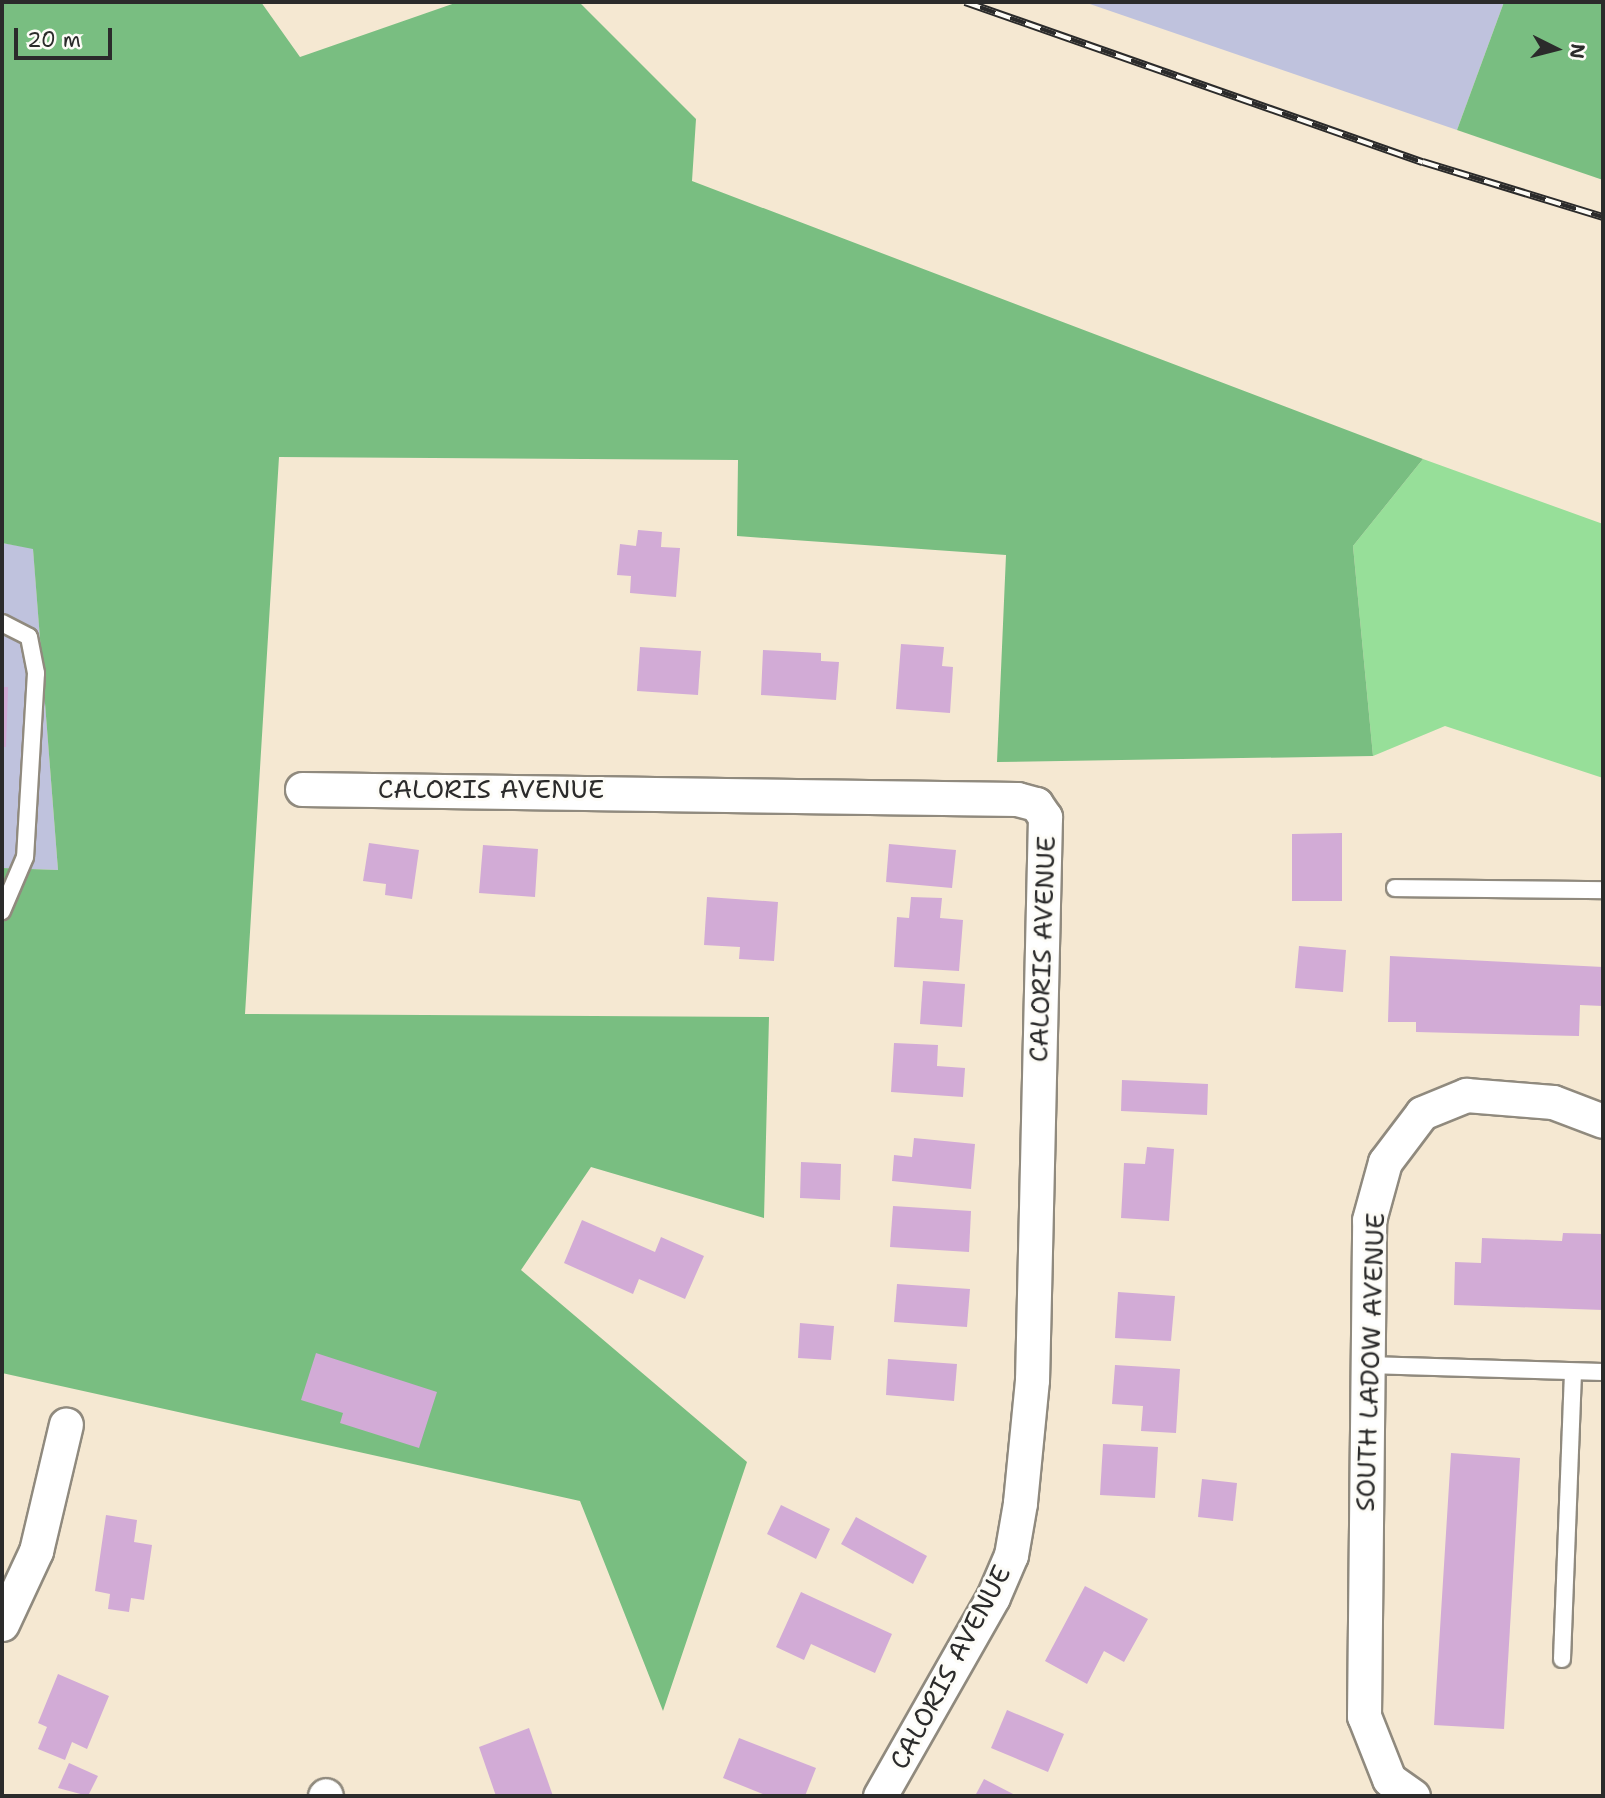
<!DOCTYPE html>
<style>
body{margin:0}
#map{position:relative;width:1605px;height:1798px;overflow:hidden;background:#f5e8d2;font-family:"Shantell Sans",sans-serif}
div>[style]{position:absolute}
.industrial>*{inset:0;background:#bfc2dd}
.green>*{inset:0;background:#97df99}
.forest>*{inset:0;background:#79be81}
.building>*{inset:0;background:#d2abd6}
.roads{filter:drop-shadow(2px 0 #908a7e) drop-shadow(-2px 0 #908a7e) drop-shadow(0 2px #908a7e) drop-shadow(0 -2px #908a7e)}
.service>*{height:16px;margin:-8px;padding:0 8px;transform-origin:8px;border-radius:8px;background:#fff}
.minor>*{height:33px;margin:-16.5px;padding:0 16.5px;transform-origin:16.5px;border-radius:16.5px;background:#fff}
.rail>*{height:8px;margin-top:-4px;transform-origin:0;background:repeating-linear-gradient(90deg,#fdfcf7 0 16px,#2b2b2b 0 32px);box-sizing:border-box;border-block:2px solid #2b2b2b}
span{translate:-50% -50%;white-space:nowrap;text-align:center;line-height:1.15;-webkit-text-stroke:6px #fdfcf7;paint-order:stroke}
.street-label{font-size:26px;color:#2b2b2b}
.frame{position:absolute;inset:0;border:4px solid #2b2b2b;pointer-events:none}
.north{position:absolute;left:1521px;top:14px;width:70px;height:70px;-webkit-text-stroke:5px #fdfcf7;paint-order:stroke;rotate:96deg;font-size:19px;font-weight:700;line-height:28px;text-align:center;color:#2b2b2b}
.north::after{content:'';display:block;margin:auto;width:24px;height:32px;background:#2b2b2b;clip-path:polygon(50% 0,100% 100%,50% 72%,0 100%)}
.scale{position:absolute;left:14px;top:28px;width:98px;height:32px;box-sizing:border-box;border:4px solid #2b2b2b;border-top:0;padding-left:9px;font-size:21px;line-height:24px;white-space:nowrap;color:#2b2b2b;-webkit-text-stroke:5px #fdfcf7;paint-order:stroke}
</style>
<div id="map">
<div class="industrial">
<div style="clip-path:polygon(1084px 2px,1504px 2px,1457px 130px)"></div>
<div style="clip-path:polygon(2px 543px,33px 548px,58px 870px,2px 868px)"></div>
</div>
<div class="green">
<div style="clip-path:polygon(1423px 459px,1603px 524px,1603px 778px,1445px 726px,1373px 756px,1353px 546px)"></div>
</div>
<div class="forest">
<div style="clip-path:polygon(2px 2px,261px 2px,300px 57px,458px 2px,579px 2px,696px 119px,692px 181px,1423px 459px,1353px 546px,1373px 756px,997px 762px,1006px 555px,737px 536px,738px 460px,279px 457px,245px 1014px,769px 1017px,764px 1218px,591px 1167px,521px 1270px,747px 1462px,663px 1711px,580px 1501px,2px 1373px,2px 868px,58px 870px,33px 549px,2px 543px)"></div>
<div style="clip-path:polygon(1504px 2px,1603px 2px,1603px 180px,1457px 130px)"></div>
</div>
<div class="building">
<div style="clip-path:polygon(638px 530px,662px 532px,661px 547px,680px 548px,676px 597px,630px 593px,631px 576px,617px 575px,620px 544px,636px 546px)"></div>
<div style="clip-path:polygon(901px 644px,944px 647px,942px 666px,953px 667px,950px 713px,896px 709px)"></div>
<div style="clip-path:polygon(640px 647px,701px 651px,698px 695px,637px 691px)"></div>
<div style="clip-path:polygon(763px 650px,821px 653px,821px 661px,839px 662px,836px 700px,761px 695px)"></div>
<div style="clip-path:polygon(2px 687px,8px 687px,6px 747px,2px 747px)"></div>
<div style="clip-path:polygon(1342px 833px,1342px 901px,1292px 901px,1292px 834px)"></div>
<div style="clip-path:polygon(369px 843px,419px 850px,412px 899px,385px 895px,386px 884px,363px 881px)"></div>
<div style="clip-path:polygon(889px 844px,956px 850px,952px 888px,886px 882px)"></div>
<div style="clip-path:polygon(483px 845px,538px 849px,535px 897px,479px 893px)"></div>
<div style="clip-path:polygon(707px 897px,778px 902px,774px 961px,739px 959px,740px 947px,704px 945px)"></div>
<div style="clip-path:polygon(911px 897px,942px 898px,940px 918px,963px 920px,959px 971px,894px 967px,897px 917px,909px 918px)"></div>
<div style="clip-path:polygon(1299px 946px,1346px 950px,1343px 992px,1295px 988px)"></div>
<div style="clip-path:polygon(1390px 956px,1603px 967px,1603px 1006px,1580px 1005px,1579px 1036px,1416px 1032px,1416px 1022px,1388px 1022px)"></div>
<div style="clip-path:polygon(923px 981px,965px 984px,962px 1027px,920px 1024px)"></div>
<div style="clip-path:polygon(894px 1043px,938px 1045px,937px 1066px,965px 1068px,963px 1097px,891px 1092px)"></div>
<div style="clip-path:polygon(1122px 1080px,1208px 1084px,1207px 1115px,1121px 1111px)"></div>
<div style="clip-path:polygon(914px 1138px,975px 1144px,971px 1189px,892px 1181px,894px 1155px,912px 1157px)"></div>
<div style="clip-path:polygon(1147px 1147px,1174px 1149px,1169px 1221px,1121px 1218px,1124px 1163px,1145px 1164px)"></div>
<div style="clip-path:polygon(801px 1162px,841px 1164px,840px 1200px,800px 1198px)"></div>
<div style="clip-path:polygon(893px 1206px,971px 1211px,969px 1252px,890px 1247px)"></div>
<div style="clip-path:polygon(582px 1220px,655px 1252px,661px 1237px,704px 1256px,685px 1299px,639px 1279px,633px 1294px,564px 1263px)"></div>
<div style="clip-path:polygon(1563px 1233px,1603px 1234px,1603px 1310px,1454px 1305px,1455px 1262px,1481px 1263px,1482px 1238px,1562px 1241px)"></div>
<div style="clip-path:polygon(897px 1284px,970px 1289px,967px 1327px,894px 1322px)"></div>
<div style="clip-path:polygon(1118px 1292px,1175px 1296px,1171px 1341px,1115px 1338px)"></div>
<div style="clip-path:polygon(800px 1323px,834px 1326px,831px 1360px,798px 1358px)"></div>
<div style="clip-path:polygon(316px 1353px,437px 1392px,419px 1448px,340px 1423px,343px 1413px,301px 1400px)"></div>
<div style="clip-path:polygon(888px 1359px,957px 1364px,954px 1401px,886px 1395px)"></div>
<div style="clip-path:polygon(1115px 1365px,1180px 1369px,1176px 1433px,1141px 1431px,1143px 1406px,1112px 1404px)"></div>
<div style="clip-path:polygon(1103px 1444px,1158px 1447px,1155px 1498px,1100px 1495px)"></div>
<div style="clip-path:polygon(1451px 1453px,1520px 1458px,1504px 1729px,1434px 1725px)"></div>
<div style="clip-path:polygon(1202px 1479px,1237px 1483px,1233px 1521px,1198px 1517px)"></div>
<div style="clip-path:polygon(781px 1505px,830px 1529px,816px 1559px,767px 1534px)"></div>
<div style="clip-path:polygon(106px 1515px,137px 1520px,134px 1542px,152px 1545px,144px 1600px,131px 1598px,129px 1612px,108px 1609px,110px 1594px,95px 1591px)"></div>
<div style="clip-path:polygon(856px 1517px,927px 1556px,913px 1584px,841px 1544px)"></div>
<div style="clip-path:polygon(1085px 1586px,1148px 1619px,1124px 1662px,1104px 1651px,1087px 1684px,1045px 1661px)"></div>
<div style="clip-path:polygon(801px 1592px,892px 1634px,875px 1673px,811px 1644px,804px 1660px,776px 1647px)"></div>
<div style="clip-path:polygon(58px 1674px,109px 1696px,87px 1749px,72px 1742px,65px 1760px,38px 1749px,47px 1727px,38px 1723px)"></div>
<div style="clip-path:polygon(1007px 1710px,1064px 1734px,1048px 1772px,991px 1748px)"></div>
<div style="clip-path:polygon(529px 1728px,553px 1796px,496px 1796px,479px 1747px)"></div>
<div style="clip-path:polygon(739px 1738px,816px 1768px,805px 1796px,768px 1796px,723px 1778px)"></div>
<div style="clip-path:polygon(69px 1763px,98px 1776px,88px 1796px,58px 1788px)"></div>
<div style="clip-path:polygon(984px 1779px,1017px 1796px,975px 1796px)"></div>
</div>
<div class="roads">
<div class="service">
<div style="left:2px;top:623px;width:30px;rotate:27deg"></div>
<div style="left:29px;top:637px;width:37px;rotate:79deg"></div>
<div style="left:36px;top:673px;width:184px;rotate:93.4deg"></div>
<div style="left:25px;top:857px;width:59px;rotate:113.1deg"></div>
<div style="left:1395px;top:888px;width:208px;rotate:0.6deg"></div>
<div style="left:1367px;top:1365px;width:236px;rotate:1.7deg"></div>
<div style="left:1562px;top:1659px;width:287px;rotate:-87.8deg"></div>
</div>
<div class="minor">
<div style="left:302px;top:789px;width:715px;rotate:0.8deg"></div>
<div style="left:1017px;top:799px;width:20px;rotate:15deg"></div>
<div style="left:1036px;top:804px;width:16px;rotate:55deg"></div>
<div style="left:1045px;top:817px;width:563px;rotate:91.32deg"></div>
<div style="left:1032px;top:1380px;width:124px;rotate:95.6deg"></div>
<div style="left:1020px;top:1503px;width:53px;rotate:99.8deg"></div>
<div style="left:1011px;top:1555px;width:46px;rotate:113.2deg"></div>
<div style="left:993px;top:1597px;width:229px;rotate:119.6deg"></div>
<div style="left:2px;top:1624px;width:81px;rotate:-65deg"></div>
<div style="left:36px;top:1551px;width:130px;rotate:-76.7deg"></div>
<div style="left:325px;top:1796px;width:1px;rotate:-45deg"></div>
<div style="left:1413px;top:1796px;width:29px;rotate:-145deg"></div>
<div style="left:1389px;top:1779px;width:68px;rotate:-111.6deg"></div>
<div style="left:1364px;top:1716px;width:496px;rotate:-89.4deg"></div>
<div style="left:1369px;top:1220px;width:60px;rotate:-74.6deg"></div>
<div style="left:1385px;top:1162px;width:61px;rotate:-52.9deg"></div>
<div style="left:1422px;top:1113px;width:48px;rotate:-22.2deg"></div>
<div style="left:1466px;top:1095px;width:87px;rotate:4.6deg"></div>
<div style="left:1553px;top:1102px;width:53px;rotate:20.8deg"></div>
</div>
</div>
<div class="rail">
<div style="left:965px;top:2px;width:485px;rotate:19.3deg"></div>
<div style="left:1423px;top:162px;width:188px;rotate:17deg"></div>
</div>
<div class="street-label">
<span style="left:491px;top:789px">CALORIS AVENUE</span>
<span style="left:1042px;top:949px;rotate:-88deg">CALORIS AVENUE</span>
<span style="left:1370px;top:1362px;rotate:-88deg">SOUTH LADOW AVENUE</span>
<span style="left:950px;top:1667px;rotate:-62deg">CALORIS AVENUE</span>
</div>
<div class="frame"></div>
<div class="north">N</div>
<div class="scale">20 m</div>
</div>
